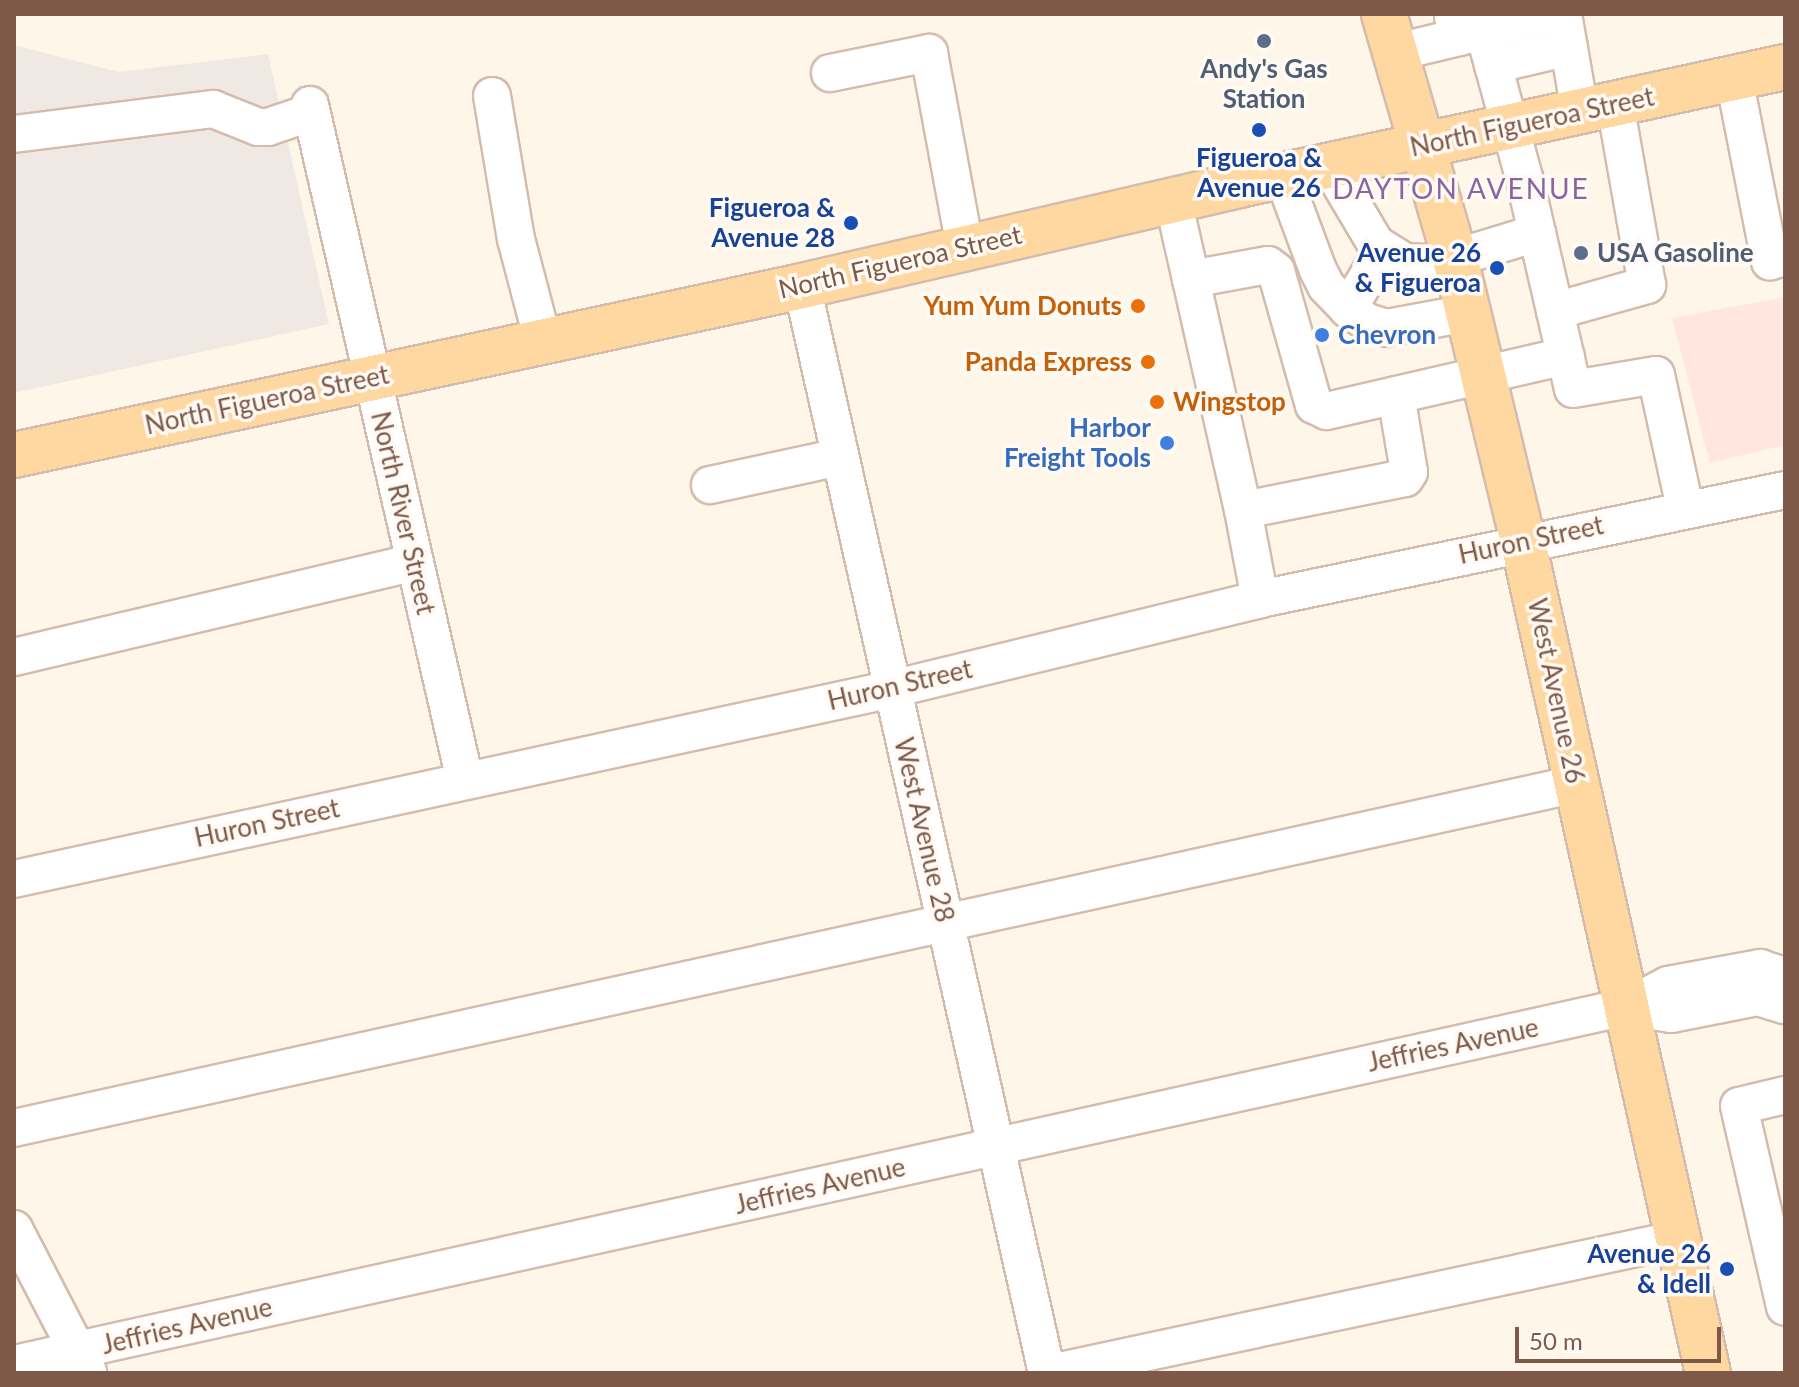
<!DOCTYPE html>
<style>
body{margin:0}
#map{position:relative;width:1799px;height:1387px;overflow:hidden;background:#fff6ea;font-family:Lato,sans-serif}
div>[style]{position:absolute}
.commercial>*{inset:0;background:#ffe6de}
.industrial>*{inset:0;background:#f0e9e3}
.roads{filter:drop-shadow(2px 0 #d4bcad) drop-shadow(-2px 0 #d4bcad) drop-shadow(0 2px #d4bcad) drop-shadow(0 -2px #d4bcad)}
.minor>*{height:36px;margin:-18px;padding:0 18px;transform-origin:18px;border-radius:18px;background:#fff}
.major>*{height:44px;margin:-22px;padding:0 22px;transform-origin:22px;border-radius:22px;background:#ffd7a1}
.dots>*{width:22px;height:22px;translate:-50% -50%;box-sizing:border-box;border:4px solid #fffaf3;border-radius:50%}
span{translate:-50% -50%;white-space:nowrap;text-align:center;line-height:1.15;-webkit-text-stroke:7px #fffaf3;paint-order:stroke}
.service-label{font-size:26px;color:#4e5e75;font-weight:700}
.left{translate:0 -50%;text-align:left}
.street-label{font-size:26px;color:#7e5949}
.transit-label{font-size:26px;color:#164399;font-weight:700}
.right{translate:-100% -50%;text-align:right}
.food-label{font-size:26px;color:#c56008;font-weight:700}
.shop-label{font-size:26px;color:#366cbe;font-weight:700}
.neighbourhood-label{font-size:28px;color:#8a65a1;letter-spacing:2px}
.frame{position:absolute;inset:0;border:16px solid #7e5949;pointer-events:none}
.scale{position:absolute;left:1515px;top:1327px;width:206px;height:36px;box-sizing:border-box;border:4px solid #7e5949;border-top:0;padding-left:10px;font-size:24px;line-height:28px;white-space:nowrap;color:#7e5949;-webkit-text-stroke:6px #fffaf3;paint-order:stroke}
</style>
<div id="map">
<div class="commercial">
<div style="clip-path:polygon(1785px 297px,1785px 445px,1710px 463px,1672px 318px)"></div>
</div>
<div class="industrial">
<div style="clip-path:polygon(14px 45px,119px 72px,268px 54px,329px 324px,14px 393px)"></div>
</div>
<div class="roads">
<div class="minor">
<div style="left:1479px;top:14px;width:173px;rotate:74.6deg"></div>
<div style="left:1525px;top:181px;width:213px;rotate:77deg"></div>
<div style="left:1573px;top:389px;width:84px;rotate:-9.6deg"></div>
<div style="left:1656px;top:375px;width:136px;rotate:77.7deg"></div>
<div style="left:1563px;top:14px;width:98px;rotate:80.1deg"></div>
<div style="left:1453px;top:17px;width:21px;rotate:73deg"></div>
<div style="left:1459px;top:37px;width:96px;rotate:-13.9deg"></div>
<div style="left:1397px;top:52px;width:64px;rotate:-13.6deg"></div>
<div style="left:1493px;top:65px;width:78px;rotate:-13.3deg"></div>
<div style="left:830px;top:73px;width:101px;rotate:-11.4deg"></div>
<div style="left:929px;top:53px;width:197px;rotate:79.5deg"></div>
<div style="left:1734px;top:78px;width:187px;rotate:78.9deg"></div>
<div style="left:1770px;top:261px;width:16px;rotate:-15deg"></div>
<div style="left:492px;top:96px;width:145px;rotate:80.5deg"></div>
<div style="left:516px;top:239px;width:106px;rotate:75.2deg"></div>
<div style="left:310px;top:105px;width:693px;rotate:77.07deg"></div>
<div style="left:14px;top:134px;width:201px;rotate:-7.2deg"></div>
<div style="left:213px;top:109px;width:48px;rotate:21.8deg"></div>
<div style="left:258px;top:127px;width:10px"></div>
<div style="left:268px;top:127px;width:46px;rotate:-18.8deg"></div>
<div style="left:1329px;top:165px;width:92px;rotate:59.3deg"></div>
<div style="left:1376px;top:244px;width:34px;rotate:32deg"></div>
<div style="left:1405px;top:262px;width:21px;rotate:3deg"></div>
<div style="left:1426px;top:263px;width:29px;rotate:-10deg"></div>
<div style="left:1455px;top:258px;width:86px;rotate:-17deg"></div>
<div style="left:1283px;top:176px;width:100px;rotate:69.6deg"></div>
<div style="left:1318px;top:270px;width:18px;rotate:63deg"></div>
<div style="left:1326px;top:286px;width:32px;rotate:46deg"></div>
<div style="left:1348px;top:309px;width:23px;rotate:34deg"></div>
<div style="left:1367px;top:322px;width:21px;rotate:17deg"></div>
<div style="left:1387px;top:328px;width:81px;rotate:-10.6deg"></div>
<div style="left:1173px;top:200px;width:81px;rotate:77.2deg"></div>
<div style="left:802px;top:286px;width:1114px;rotate:77.3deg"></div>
<div style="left:1348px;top:309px;width:47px;rotate:-59deg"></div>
<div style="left:1372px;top:269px;width:22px;rotate:-39deg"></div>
<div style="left:1555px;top:311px;width:96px;rotate:-15.8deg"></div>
<div style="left:1647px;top:285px;width:184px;rotate:-100deg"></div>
<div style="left:1396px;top:395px;width:78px;rotate:80.4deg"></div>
<div style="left:1409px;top:472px;width:7px;rotate:124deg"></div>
<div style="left:1405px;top:478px;width:165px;rotate:168.8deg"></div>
<div style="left:1243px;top:510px;width:237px;rotate:-102.7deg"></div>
<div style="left:1191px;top:279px;width:78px;rotate:-10.3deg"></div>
<div style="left:1268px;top:265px;width:10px;rotate:37deg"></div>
<div style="left:1276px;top:271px;width:139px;rotate:74.2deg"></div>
<div style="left:1314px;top:405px;width:14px;rotate:25deg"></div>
<div style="left:1327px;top:411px;width:245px;rotate:-13deg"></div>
<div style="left:710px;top:485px;width:133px;rotate:-12.2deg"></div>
<div style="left:1243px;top:510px;width:91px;rotate:79.2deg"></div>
<div style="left:14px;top:657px;width:410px;rotate:-13.3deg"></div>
<div style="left:14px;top:879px;width:898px;rotate:-12.21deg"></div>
<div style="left:892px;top:689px;width:379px;rotate:-13.7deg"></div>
<div style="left:1260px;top:599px;width:536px;rotate:-11.73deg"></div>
<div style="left:1626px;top:1007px;width:46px;rotate:8.8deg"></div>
<div style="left:1671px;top:1014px;width:89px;rotate:-11.1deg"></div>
<div style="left:1758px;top:997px;width:28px;rotate:17deg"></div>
<div style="left:1785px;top:1095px;width:47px;rotate:166.6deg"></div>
<div style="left:1739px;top:1106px;width:206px;rotate:77.1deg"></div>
<div style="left:14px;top:1128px;width:1599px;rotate:-12.42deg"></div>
<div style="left:14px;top:1229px;width:161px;rotate:62.6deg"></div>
<div style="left:14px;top:1364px;width:1651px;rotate:-12.49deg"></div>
<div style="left:1626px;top:1007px;width:47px;rotate:-27.6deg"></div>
<div style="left:1668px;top:985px;width:94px;rotate:-10.5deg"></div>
<div style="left:1760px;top:968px;width:26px;rotate:18deg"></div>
<div style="left:1050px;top:1373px;width:642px;rotate:-12.04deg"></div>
</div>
<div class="major">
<div style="left:1384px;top:14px;width:254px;rotate:73.8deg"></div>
<div style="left:1455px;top:258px;width:292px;rotate:76.5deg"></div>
<div style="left:1523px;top:542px;width:851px;rotate:77.45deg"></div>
<div style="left:14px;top:455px;width:806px;rotate:-12.1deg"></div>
<div style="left:802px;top:286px;width:449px;rotate:-13deg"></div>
<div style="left:1239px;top:185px;width:559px;rotate:-12.2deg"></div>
</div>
</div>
<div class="dots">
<div style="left:1264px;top:41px;background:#5c6f8a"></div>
<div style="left:1259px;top:130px;background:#1a4fb4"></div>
<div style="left:851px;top:223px;background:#1a4fb4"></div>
<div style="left:1581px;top:253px;background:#5c6f8a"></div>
<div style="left:1497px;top:268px;background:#1a4fb4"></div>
<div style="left:1138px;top:306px;background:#e8710a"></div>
<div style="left:1322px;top:335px;background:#3f7fe0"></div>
<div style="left:1148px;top:362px;background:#e8710a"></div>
<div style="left:1157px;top:402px;background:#e8710a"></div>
<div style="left:1167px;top:443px;background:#3f7fe0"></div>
<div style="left:1727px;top:1269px;background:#1a4fb4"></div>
</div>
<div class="service-label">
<span style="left:1264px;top:84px">Andy's Gas<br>Station</span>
<span class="left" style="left:1597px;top:253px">USA Gasoline</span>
</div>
<div class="street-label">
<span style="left:1532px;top:122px;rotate:-12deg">North Figueroa Street</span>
<span style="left:900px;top:262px;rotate:-13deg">North Figueroa Street</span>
<span style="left:267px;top:400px;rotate:-12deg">North Figueroa Street</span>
<span style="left:403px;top:513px;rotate:77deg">North River Street</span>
<span style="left:1531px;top:540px;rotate:-12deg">Huron Street</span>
<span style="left:900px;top:685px;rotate:-13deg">Huron Street</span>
<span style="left:1556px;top:691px;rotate:78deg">West Avenue 26</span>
<span style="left:267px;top:823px;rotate:-12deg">Huron Street</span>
<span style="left:924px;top:830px;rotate:77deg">West Avenue 28</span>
<span style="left:1453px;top:1045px;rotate:-12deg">Jeffries Avenue</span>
<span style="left:820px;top:1186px;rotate:-13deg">Jeffries Avenue</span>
<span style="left:187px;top:1326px;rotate:-13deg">Jeffries Avenue</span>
</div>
<div class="transit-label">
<span style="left:1259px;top:173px">Figueroa &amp;<br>Avenue 26</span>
<span class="right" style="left:835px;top:223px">Figueroa &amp;<br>Avenue 28</span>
<span class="right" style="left:1481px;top:268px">Avenue 26<br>&amp; Figueroa</span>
<span class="right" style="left:1711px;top:1269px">Avenue 26<br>&amp; Idell</span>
</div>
<div class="food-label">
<span class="right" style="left:1122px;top:306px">Yum Yum Donuts</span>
<span class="right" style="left:1132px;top:362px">Panda Express</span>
<span class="left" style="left:1173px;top:402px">Wingstop</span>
</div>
<div class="shop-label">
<span class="left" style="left:1338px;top:335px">Chevron</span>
<span class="right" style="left:1151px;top:443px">Harbor<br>Freight Tools</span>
</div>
<div class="neighbourhood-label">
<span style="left:1461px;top:188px">DAYTON AVENUE</span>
</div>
<div class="frame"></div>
<div class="scale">50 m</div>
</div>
